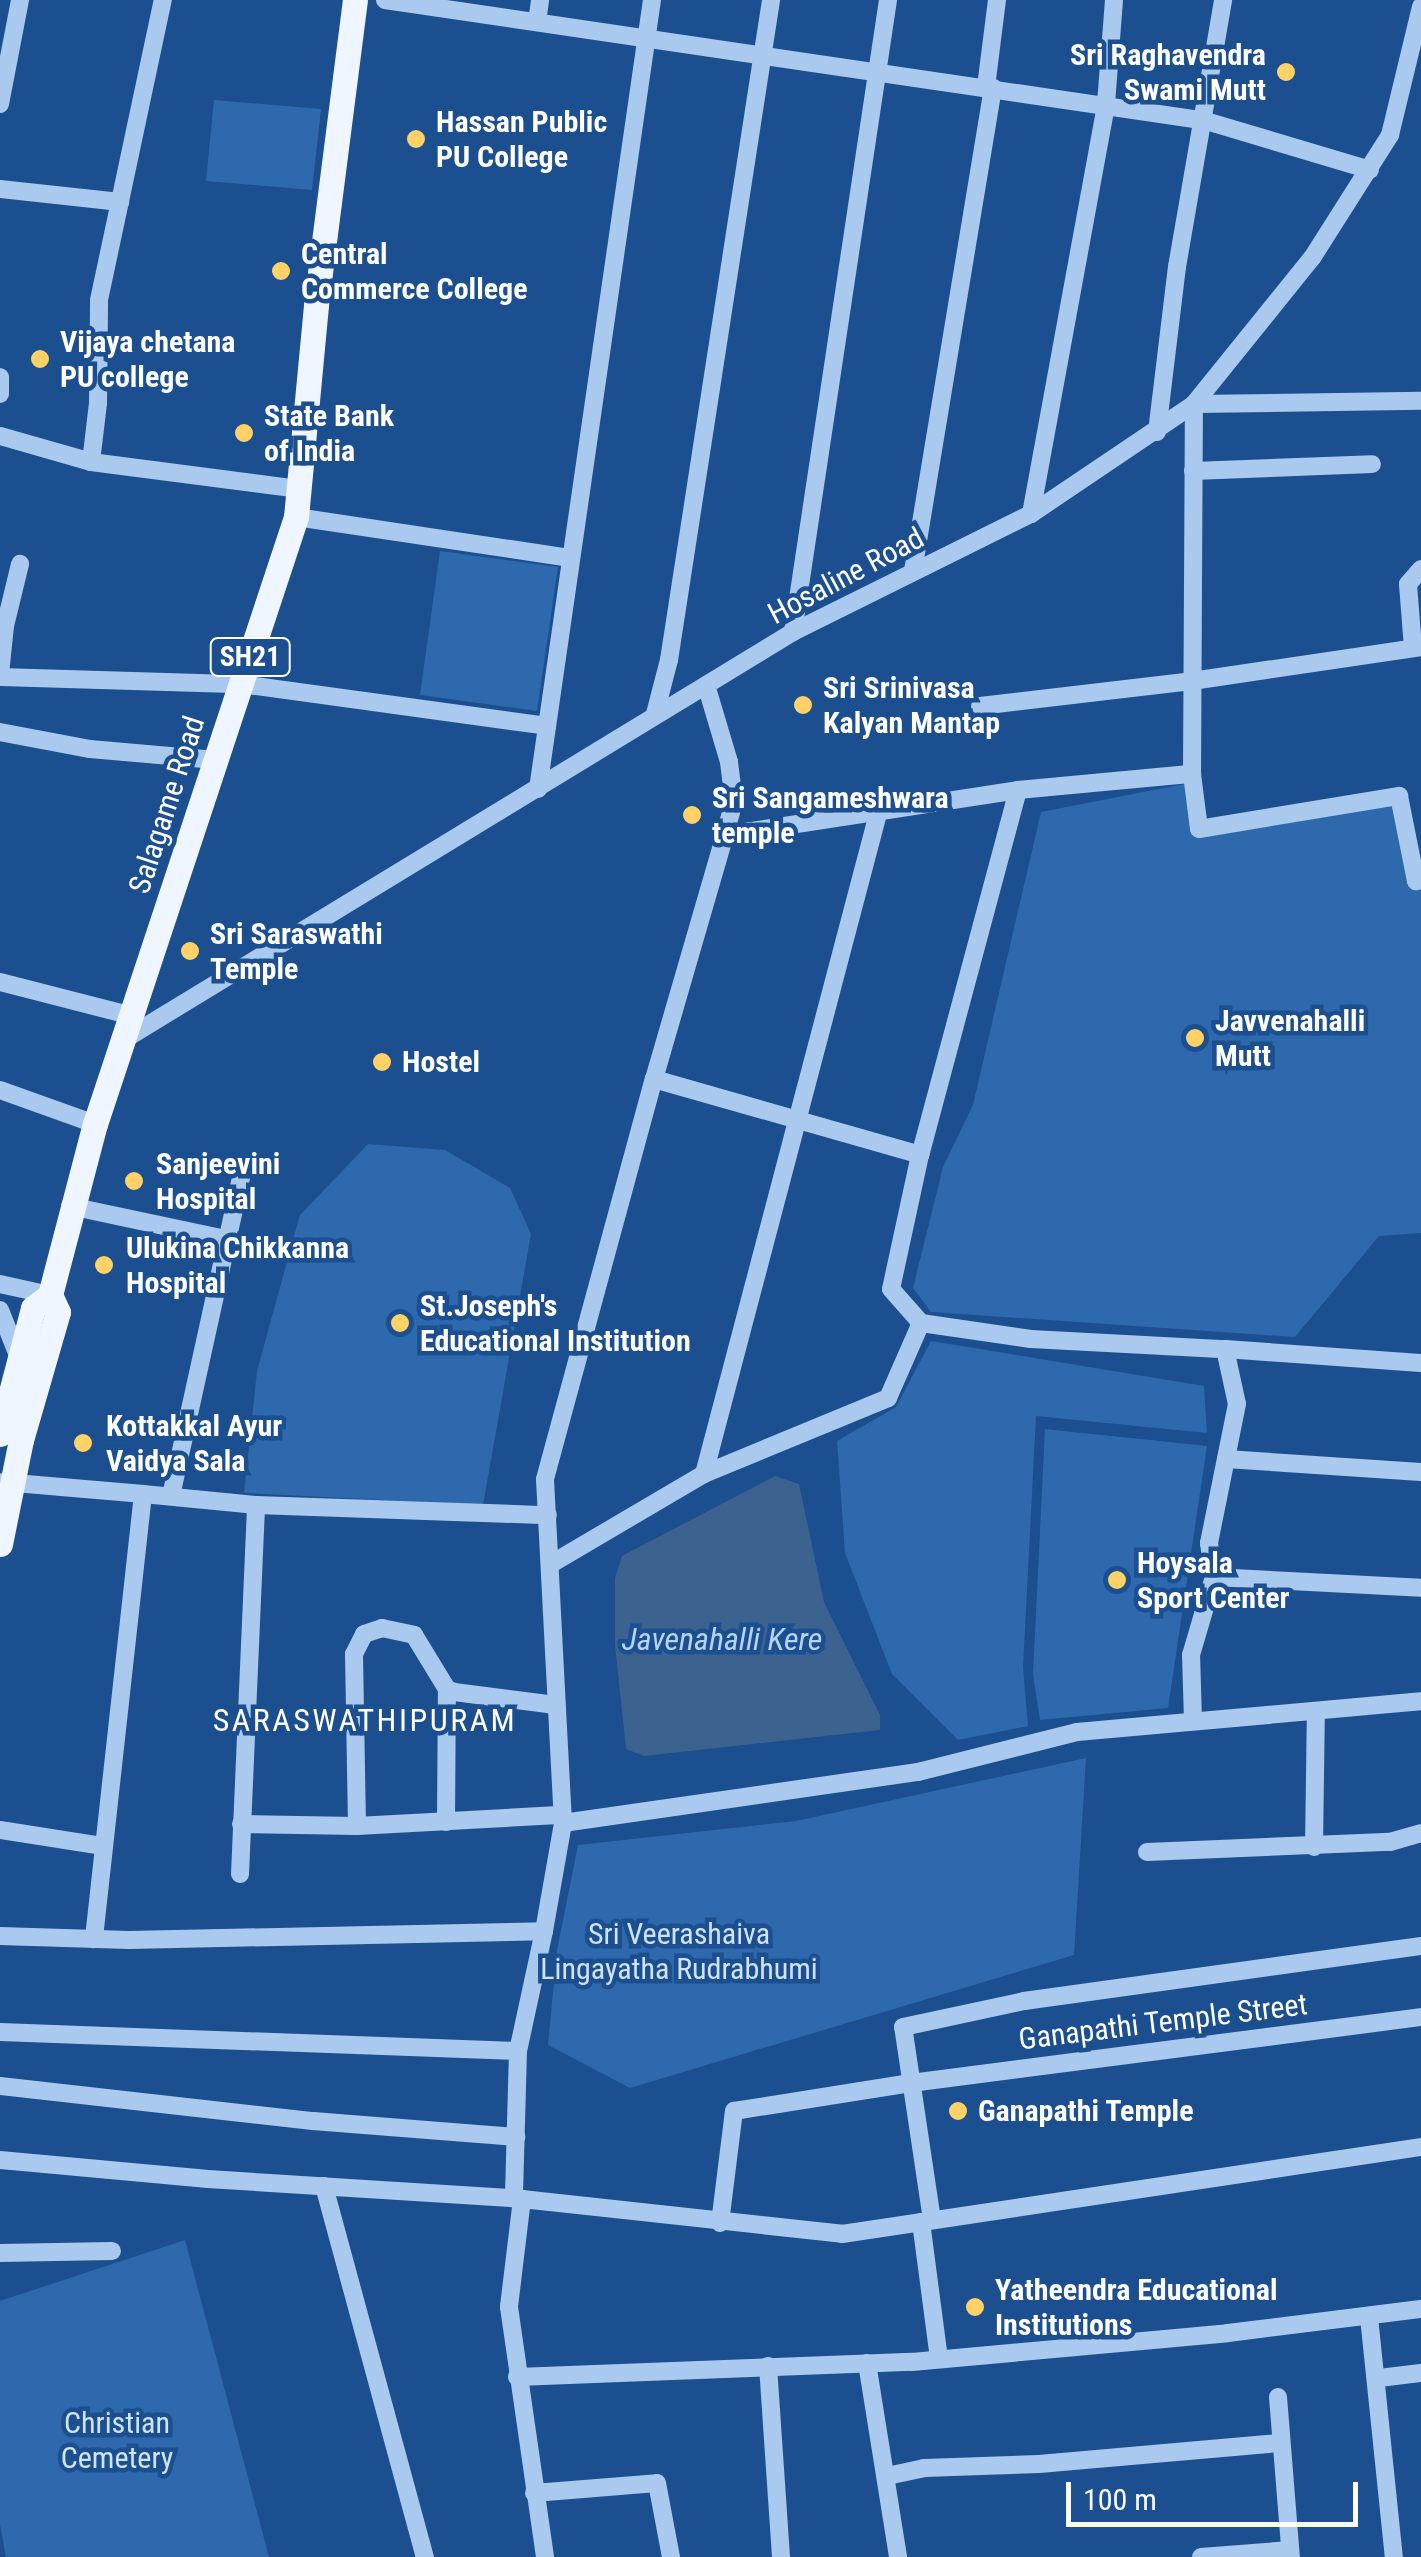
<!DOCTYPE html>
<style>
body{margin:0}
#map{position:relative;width:1421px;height:2557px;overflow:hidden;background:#1b4f8f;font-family:"Roboto Condensed",sans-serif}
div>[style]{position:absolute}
.green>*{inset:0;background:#2e69ad}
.water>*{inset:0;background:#3c6290}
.minor>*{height:18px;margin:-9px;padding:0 9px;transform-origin:9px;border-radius:9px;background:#a9c9ee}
.major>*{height:25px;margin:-12.5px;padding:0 12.5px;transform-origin:12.5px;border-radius:12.5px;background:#f0f6ff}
.dots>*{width:28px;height:28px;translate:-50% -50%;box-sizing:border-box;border:5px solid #1b4f8f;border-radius:50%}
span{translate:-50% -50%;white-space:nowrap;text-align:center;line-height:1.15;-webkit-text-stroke:9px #1b4f8f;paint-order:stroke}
.shield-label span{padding:2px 8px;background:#1b4f8f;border:2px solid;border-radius:8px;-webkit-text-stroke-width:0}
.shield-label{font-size:28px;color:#fff;font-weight:700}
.poi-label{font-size:30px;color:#fff;font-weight:700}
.right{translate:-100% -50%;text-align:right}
.left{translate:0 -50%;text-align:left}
.street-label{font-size:30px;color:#fff}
.park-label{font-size:30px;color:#cfe3fa}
.water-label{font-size:32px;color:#b5d3f5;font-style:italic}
.neighbourhood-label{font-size:32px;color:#fff;letter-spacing:2.5px}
.scale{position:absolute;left:1066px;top:2482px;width:292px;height:45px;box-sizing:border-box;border:5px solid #fff;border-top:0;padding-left:12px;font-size:30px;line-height:35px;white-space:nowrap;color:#fff;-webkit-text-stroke:8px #1b4f8f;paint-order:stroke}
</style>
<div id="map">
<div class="green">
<div style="clip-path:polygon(214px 100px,321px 109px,312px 190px,206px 181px)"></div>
<div style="clip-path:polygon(440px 551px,558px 567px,537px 711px,420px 695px)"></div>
<div style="clip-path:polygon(1184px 784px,1210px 836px,1392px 804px,1421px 891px,1421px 1233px,1379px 1236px,1295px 1337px,931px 1312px,913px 1288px,943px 1167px,973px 1105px,1041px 812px)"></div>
<div style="clip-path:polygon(368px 1144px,445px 1150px,510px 1188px,531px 1234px,483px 1505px,244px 1493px,257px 1371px,300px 1215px)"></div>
<div style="clip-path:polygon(931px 1341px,1204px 1386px,1207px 1433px,1036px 1416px,1023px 1667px,1028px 1726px,958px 1740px,892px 1674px,845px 1553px,837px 1441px,896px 1407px)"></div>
<div style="clip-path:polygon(1045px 1429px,1207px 1446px,1168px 1708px,1040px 1720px,1033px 1674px)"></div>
<div style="clip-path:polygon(1086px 1758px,1074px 1955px,630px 2088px,548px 2045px,557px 1950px,578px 1845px,796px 1821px)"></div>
<div style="clip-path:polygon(185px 2240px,269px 2557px,6px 2557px,0 2525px,0 2301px)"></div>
</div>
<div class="water">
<div style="clip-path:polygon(775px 1476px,799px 1484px,824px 1602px,880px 1715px,880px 1730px,644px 1756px,626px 1749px,615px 1645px,615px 1578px,622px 1556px)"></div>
</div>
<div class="minor">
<div style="left:385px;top:0;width:830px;rotate:8.38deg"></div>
<div style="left:1206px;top:121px;width:171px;rotate:16.6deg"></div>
<div style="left:537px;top:22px;width:22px;rotate:-82deg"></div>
<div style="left:986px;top:87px;width:88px;rotate:-82.8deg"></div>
<div style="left:0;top:104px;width:106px;rotate:-79.1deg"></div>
<div style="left:0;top:189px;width:121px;rotate:6.2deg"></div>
<div style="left:0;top:377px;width:17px;rotate:90deg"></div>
<div style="left:1157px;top:432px;width:166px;rotate:-83.1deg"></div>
<div style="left:1177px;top:267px;width:271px;rotate:-80.2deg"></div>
<div style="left:0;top:436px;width:95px;rotate:15.9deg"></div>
<div style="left:91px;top:462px;width:59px;rotate:-83.2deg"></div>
<div style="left:98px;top:403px;width:103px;rotate:-89.4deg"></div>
<div style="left:99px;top:300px;width:307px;rotate:-78deg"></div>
<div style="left:91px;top:462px;width:209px;rotate:7.4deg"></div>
<div style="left:1193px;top:471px;width:179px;rotate:-2.2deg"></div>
<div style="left:1031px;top:514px;width:417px;rotate:-79.6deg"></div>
<div style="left:1106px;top:104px;width:104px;rotate:-85.6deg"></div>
<div style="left:296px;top:517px;width:278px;rotate:8.5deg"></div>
<div style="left:913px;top:571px;width:490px;rotate:-80.6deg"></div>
<div style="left:793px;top:632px;width:639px;rotate:-81.45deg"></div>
<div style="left:1413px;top:648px;width:64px;rotate:-94.5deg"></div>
<div style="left:1408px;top:584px;width:20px;rotate:-49deg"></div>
<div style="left:0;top:674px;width:48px;rotate:-84.1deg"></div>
<div style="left:5px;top:626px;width:64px;rotate:-76.4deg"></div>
<div style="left:0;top:677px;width:241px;rotate:1.7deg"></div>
<div style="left:241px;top:684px;width:309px;rotate:7.8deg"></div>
<div style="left:707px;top:688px;width:77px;rotate:73.4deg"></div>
<div style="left:729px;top:762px;width:39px;rotate:83deg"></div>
<div style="left:734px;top:801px;width:35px;rotate:105deg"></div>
<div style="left:725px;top:835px;width:296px;rotate:-8.7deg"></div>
<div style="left:1018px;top:790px;width:175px;rotate:-5.3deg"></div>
<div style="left:1192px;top:774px;width:55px;rotate:82.7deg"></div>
<div style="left:1199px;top:829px;width:203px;rotate:-9.4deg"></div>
<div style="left:1399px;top:796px;width:87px;rotate:78.7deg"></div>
<div style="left:1416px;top:881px;width:5px;rotate:-11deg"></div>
<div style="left:980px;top:706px;width:213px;rotate:-6.7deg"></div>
<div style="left:1192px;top:681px;width:232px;rotate:-8.4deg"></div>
<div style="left:655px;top:714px;width:56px;rotate:-75.5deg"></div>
<div style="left:669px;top:660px;width:668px;rotate:-81.21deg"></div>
<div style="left:0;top:732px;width:92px;rotate:10.7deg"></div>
<div style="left:90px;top:749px;width:126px;rotate:5deg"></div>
<div style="left:1192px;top:774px;width:370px;rotate:-89.7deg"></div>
<div style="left:1194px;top:404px;width:227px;rotate:-0.8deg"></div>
<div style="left:538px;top:789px;width:797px;rotate:-81.78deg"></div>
<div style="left:1018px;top:790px;width:378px;rotate:105deg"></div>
<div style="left:920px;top:1155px;width:137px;rotate:102.2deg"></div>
<div style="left:891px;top:1289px;width:45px;rotate:48.6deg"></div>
<div style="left:921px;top:1323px;width:111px;rotate:8.3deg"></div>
<div style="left:1031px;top:1339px;width:194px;rotate:3deg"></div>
<div style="left:1225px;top:1349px;width:56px;rotate:77.7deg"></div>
<div style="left:1237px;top:1404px;width:142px;rotate:101.4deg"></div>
<div style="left:1209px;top:1543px;width:34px;rotate:82deg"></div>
<div style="left:1214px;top:1577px;width:207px;rotate:3deg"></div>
<div style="left:0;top:982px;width:136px;rotate:14.4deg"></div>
<div style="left:125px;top:1039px;width:782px;rotate:-31.35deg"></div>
<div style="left:793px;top:632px;width:266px;rotate:-26.4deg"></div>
<div style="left:1031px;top:514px;width:197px;rotate:-34deg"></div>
<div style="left:1194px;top:404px;width:188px;rotate:-51.1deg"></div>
<div style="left:1312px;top:258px;width:146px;rotate:-57.6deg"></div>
<div style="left:1390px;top:135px;width:132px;rotate:-76.4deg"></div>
<div style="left:654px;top:1079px;width:254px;rotate:-73.8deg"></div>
<div style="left:0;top:1090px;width:101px;rotate:19.7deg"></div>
<div style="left:70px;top:1206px;width:158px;rotate:12deg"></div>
<div style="left:0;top:1284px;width:51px;rotate:12.4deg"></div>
<div style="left:0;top:1310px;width:52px;rotate:68.4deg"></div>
<div style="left:1225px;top:1349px;width:196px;rotate:4.1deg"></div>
<div style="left:1226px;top:1459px;width:195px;rotate:3.8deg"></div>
<div style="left:704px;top:1474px;width:199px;rotate:-22.4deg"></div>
<div style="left:888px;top:1398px;width:82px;rotate:-66.3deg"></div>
<div style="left:3px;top:1482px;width:141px;rotate:4.9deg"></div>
<div style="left:143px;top:1494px;width:448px;rotate:96.3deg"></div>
<div style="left:143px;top:1494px;width:114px;rotate:5.6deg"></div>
<div style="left:256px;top:1505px;width:292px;rotate:2deg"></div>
<div style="left:171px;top:1496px;width:330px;rotate:-77.6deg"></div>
<div style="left:551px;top:1564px;width:178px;rotate:-30.5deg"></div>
<div style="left:704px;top:1474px;width:687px;rotate:-75.24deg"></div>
<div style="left:1193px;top:1721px;width:66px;rotate:-91.7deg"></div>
<div style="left:1191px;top:1655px;width:81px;rotate:-73.6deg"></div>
<div style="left:446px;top:1822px;width:133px;rotate:-89.6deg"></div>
<div style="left:563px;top:1823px;width:344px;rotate:-93deg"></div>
<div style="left:545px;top:1479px;width:415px;rotate:-74.8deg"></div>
<div style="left:654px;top:1079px;width:277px;rotate:15.9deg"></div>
<div style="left:241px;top:1824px;width:116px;rotate:1deg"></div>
<div style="left:357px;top:1826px;width:206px;rotate:-3.1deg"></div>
<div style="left:357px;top:1826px;width:172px;rotate:-91deg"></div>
<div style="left:354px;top:1654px;width:22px;rotate:-63deg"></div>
<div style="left:364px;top:1634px;width:19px;rotate:-18deg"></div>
<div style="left:382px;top:1628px;width:33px;rotate:12deg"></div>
<div style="left:414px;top:1635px;width:63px;rotate:58.6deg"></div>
<div style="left:447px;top:1689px;width:8px;rotate:23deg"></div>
<div style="left:454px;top:1692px;width:102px;rotate:7.3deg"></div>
<div style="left:0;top:1830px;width:103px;rotate:8.9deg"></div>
<div style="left:1314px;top:1847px;width:136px;rotate:-89.2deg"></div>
<div style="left:1147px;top:1852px;width:243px;rotate:-2.4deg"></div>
<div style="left:1390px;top:1842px;width:32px;rotate:-16deg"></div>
<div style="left:240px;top:1874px;width:369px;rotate:-87.5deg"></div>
<div style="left:0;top:1936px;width:129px;rotate:1.8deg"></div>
<div style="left:129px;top:1940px;width:415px;rotate:-1.2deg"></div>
<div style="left:544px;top:1931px;width:110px;rotate:-80deg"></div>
<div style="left:563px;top:1823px;width:359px;rotate:-8.2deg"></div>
<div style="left:918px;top:1772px;width:164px;rotate:-14.1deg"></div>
<div style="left:1077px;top:1732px;width:345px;rotate:-5.1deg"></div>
<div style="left:0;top:2032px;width:518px;rotate:2.1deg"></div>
<div style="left:518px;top:2051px;width:147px;rotate:91.6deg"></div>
<div style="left:518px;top:2051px;width:123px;rotate:-77.8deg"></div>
<div style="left:0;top:2086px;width:315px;rotate:6.4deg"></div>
<div style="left:313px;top:2121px;width:204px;rotate:4.5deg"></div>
<div style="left:0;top:2160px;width:209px;rotate:5.2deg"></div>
<div style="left:208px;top:2179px;width:315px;rotate:3.6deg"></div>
<div style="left:522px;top:2199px;width:322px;rotate:6.2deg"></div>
<div style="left:842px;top:2234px;width:585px;rotate:-8.55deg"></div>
<div style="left:324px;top:2186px;width:385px;rotate:74.8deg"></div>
<div style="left:522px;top:2199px;width:109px;rotate:96.9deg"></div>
<div style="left:509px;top:2307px;width:253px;rotate:81.8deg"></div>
<div style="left:932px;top:2220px;width:195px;rotate:-98.5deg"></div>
<div style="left:903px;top:2027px;width:124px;rotate:-12.1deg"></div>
<div style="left:1024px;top:2001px;width:401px;rotate:-7.9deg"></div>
<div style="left:921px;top:2222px;width:138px;rotate:82.5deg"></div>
<div style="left:720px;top:2223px;width:113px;rotate:-82.9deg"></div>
<div style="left:734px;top:2111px;width:179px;rotate:-9deg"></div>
<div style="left:911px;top:2083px;width:514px;rotate:-7.37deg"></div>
<div style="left:0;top:2253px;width:112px;rotate:-1deg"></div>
<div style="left:1369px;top:2317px;width:241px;rotate:84.1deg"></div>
<div style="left:867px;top:2363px;width:196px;rotate:80.9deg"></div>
<div style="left:768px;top:2366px;width:191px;rotate:86.1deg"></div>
<div style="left:517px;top:2377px;width:395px;rotate:-2.2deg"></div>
<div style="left:912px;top:2362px;width:317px;rotate:-5.2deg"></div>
<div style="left:1228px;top:2333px;width:194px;rotate:-7.1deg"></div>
<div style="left:1379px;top:2378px;width:42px;rotate:-6.8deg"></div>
<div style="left:1278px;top:2397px;width:161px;rotate:85.4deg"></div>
<div style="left:887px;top:2476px;width:38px;rotate:-12deg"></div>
<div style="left:924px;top:2468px;width:115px;rotate:-2deg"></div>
<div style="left:1039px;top:2464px;width:241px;rotate:-5deg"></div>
<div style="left:534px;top:2493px;width:123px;rotate:-4.6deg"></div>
<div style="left:657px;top:2483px;width:75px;rotate:79.3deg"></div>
<div style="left:1201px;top:2557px;width:89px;rotate:-4.5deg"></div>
</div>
<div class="major">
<div style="left:0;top:1434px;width:130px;rotate:-75.3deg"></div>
<div style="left:33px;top:1308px;width:21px;rotate:-37deg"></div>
<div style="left:50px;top:1295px;width:177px;rotate:-75.3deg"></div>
<div style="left:95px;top:1124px;width:639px;rotate:-71.68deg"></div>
<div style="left:296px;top:517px;width:214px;rotate:-84.6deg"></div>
<div style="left:316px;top:304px;width:306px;rotate:-82.7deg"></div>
<div style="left:0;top:1544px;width:106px;rotate:-78.6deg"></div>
<div style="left:21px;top:1440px;width:133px;rotate:-73.9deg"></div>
<div style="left:58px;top:1312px;width:19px;rotate:-115deg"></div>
</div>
<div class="dots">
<div style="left:1286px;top:72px;background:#ffd166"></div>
<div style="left:416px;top:139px;background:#ffd166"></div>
<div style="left:281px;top:271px;background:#ffd166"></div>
<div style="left:40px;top:359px;background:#ffd166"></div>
<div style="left:244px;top:433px;background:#ffd166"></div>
<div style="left:803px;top:705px;background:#ffd166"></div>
<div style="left:692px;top:815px;background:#ffd166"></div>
<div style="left:190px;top:951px;background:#ffd166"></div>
<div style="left:1195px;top:1038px;background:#ffd166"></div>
<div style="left:382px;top:1062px;background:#ffd166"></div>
<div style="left:134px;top:1181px;background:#ffd166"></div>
<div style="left:104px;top:1265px;background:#ffd166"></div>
<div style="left:400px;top:1323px;background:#ffd166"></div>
<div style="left:83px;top:1443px;background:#ffd166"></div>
<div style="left:1117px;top:1580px;background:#ffd166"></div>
<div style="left:958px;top:2111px;background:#ffd166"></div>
<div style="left:975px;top:2307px;background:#ffd166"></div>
</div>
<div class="shield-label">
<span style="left:250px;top:657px">SH21</span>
</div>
<div class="poi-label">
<span class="right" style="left:1266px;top:72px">Sri Raghavendra<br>Swami Mutt</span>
<span class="left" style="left:436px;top:139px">Hassan Public<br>PU College</span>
<span class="left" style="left:301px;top:271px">Central<br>Commerce College</span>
<span class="left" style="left:60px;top:359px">Vijaya chetana<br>PU college</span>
<span class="left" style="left:264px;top:433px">State Bank<br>of India</span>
<span class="left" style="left:823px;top:705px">Sri Srinivasa<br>Kalyan Mantap</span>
<span class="left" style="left:712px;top:815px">Sri Sangameshwara<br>temple</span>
<span class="left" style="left:210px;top:951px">Sri Saraswathi<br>Temple</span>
<span class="left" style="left:1215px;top:1038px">Javvenahalli<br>Mutt</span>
<span class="left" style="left:402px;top:1062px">Hostel</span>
<span class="left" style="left:156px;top:1181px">Sanjeevini<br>Hospital</span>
<span class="left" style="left:126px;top:1265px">Ulukina Chikkanna<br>Hospital</span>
<span class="left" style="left:420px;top:1323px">St.Joseph's<br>Educational Institution</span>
<span class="left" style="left:106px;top:1443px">Kottakkal Ayur<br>Vaidya Sala</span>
<span class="left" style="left:1137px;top:1580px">Hoysala<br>Sport Center</span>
<span class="left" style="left:978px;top:2111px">Ganapathi Temple</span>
<span class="left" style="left:995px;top:2307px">Yatheendra Educational<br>Institutions</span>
</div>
<div class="street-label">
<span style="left:846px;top:576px;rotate:-28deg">Hosaline Road</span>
<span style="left:167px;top:805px;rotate:-72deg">Salagame Road</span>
<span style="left:1163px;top:2022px;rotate:-7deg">Ganapathi Temple Street</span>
</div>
<div class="park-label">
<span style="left:679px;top:1951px">Sri Veerashaiva<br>Lingayatha Rudrabhumi</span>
<span style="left:117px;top:2440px">Christian<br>Cemetery</span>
</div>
<div class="water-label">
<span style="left:722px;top:1639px">Javenahalli Kere</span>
</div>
<div class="neighbourhood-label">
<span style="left:365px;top:1720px">SARASWATHIPURAM</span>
</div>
<div class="scale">100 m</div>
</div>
